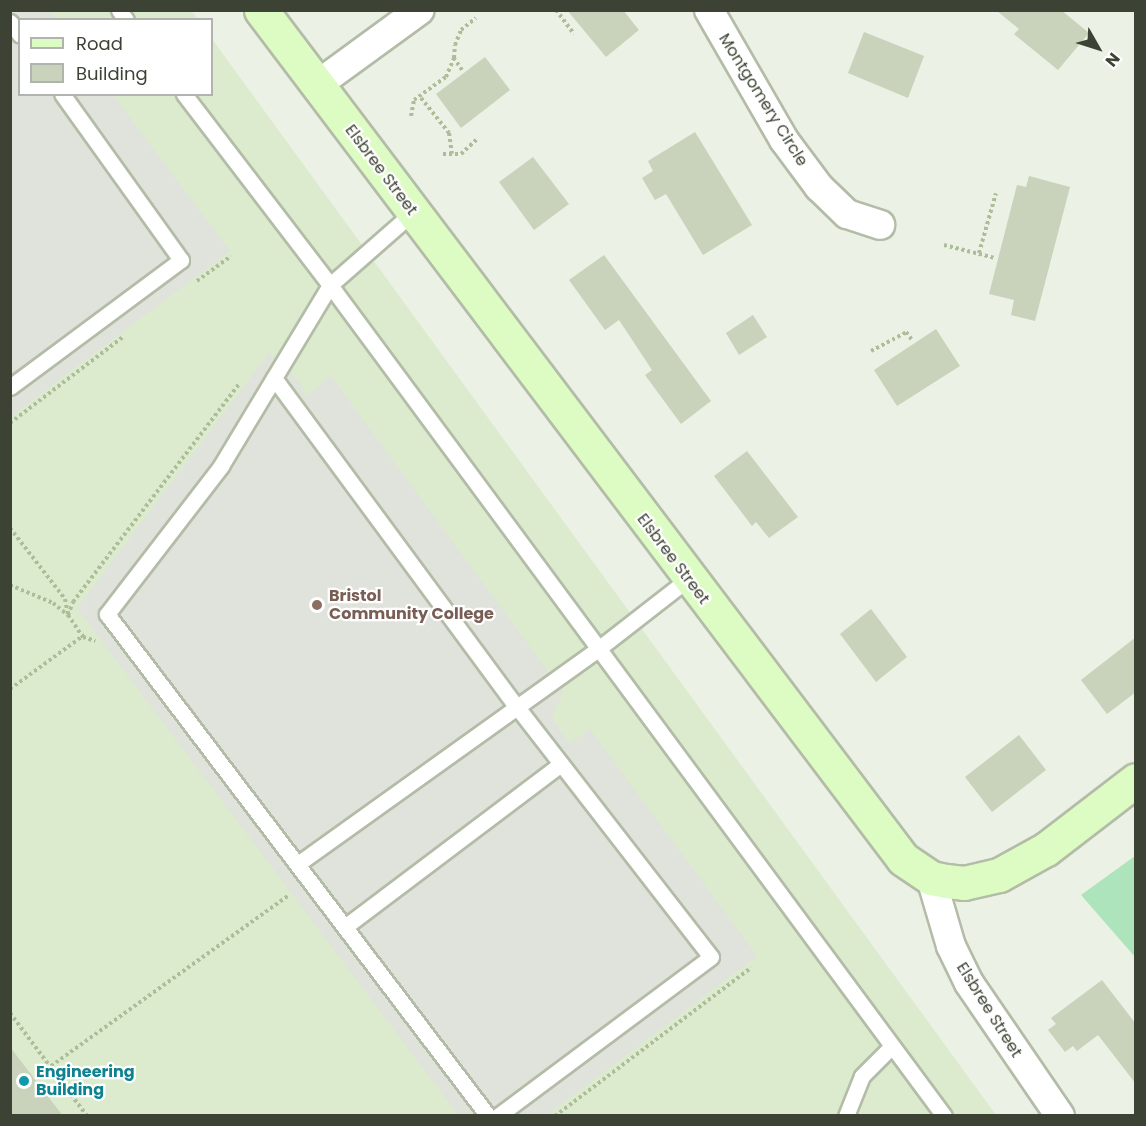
<!DOCTYPE html>
<style>
body{margin:0}
#map{position:relative;width:1146px;height:1126px;overflow:hidden;background:#ebf1e4;font-family:Poppins,sans-serif}
div>[style]{position:absolute}
.education>*{inset:0;background:#dceace}
.green>*{inset:0;background:#aee4bb}
.parking>*{inset:0;background:#e0e2dc}
.building>*{inset:0;background:#c9d2ba}
.path>*{height:4px;margin-top:-2px;transform-origin:0;background:repeating-linear-gradient(90deg,#adbd99 0 3px,transparent 0 6px)}
.roads{filter:drop-shadow(2px 0 #b3bca7) drop-shadow(-2px 0 #b3bca7) drop-shadow(0 2px #b3bca7) drop-shadow(0 -2px #b3bca7)}
.lane>*{height:15px;margin:-7.5px;padding:0 7.5px;transform-origin:7.5px;border-radius:7.5px;background:#fff}
.street>*{height:28px;margin:-14px;padding:0 14px;transform-origin:14px;border-radius:14px;background:#fff}
.secondary>*{height:33px;margin:-16.5px;padding:0 16.5px;transform-origin:16.5px;border-radius:16.5px;background:#ddfcc3}
.dots>*{width:16px;height:16px;translate:-50% -50%;box-sizing:border-box;border:3px solid #fff;border-radius:50%}
span{translate:-50% -50%;white-space:nowrap;text-align:center;line-height:1.15;-webkit-text-stroke:4.5px #fff;paint-order:stroke}
.street-label{font-size:16px;color:#3d4334}
.education-label{font-size:16px;color:#785e54;font-weight:700}
.left{translate:0 -50%;text-align:left}
.culture-label{font-size:16px;color:#0d838f;font-weight:700}
.frame{position:absolute;inset:0;border:12px solid #3d4334;pointer-events:none}
.legend{position:absolute;left:18px;top:18px;width:195px;height:78px;box-sizing:border-box;background:#fff;border:2px solid #b1b4ae;margin:0;padding:8px 10px;list-style:none;font-size:18px;color:#3d4334}
.legend li{display:flex;align-items:center;gap:12px;height:30px}
.legend b{width:30px;border:2px solid #b1b4ae}
.north{position:absolute;left:1068px;top:18px;width:60px;height:60px;-webkit-text-stroke:4px #fff;paint-order:stroke;rotate:129deg;font-size:16px;font-weight:700;line-height:24px;text-align:center;color:#3d4334}
.north::after{content:'';display:block;margin:auto;width:21px;height:27px;background:#3d4334;clip-path:polygon(50% 0,100% 100%,50% 72%,0 100%)}
</style>
<div id="map">
<div class="education">
<div style="clip-path:polygon(10px 11px,191px 11px,198px 19px,20px 20px,20px 94px,212px 94px,212px 39px,996px 1115px,11px 1115px)"></div>
</div>
<div class="green">
<div style="clip-path:polygon(1135px 856px,1135px 957px,1081px 895px)"></div>
</div>
<div class="parking">
<div style="clip-path:polygon(11px 11px,50px 11px,57px 19px,20px 20px,20px 94px,113px 95px,230px 251px,11px 416px)"></div>
<div style="clip-path:polygon(269px 353px,299px 381px,306px 396px,331px 376px,563px 692px,552px 717px,569px 744px,590px 729px,757px 956px,547px 1115px,458px 1115px,77px 608px)"></div>
</div>
<div class="building">
<div style="clip-path:polygon(567px 10px,623px 10px,639px 30px,606px 57px)"></div>
<div style="clip-path:polygon(996px 10px,1061px 10px,1089px 33px,1058px 70px,1014px 34px,1019px 29px)"></div>
<div style="clip-path:polygon(864px 32px,924px 56px,908px 98px,848px 73px)"></div>
<div style="clip-path:polygon(485px 57px,510px 90px,461px 128px,436px 94px)"></div>
<div style="clip-path:polygon(695px 132px,752px 225px,703px 255px,666px 194px,655px 200px,642px 178px,653px 171px,648px 161px)"></div>
<div style="clip-path:polygon(533px 157px,569px 204px,534px 230px,499px 182px)"></div>
<div style="clip-path:polygon(1029px 176px,1070px 187px,1035px 321px,1011px 315px,1014px 300px,989px 294px,1017px 185px,1026px 187px)"></div>
<div style="clip-path:polygon(604px 255px,711px 401px,681px 424px,645px 375px,652px 370px,619px 320px,605px 330px,569px 280px)"></div>
<div style="clip-path:polygon(753px 315px,767px 337px,739px 355px,726px 333px)"></div>
<div style="clip-path:polygon(936px 329px,960px 366px,897px 406px,874px 370px)"></div>
<div style="clip-path:polygon(747px 451px,798px 517px,769px 538px,756px 522px,752px 526px,714px 476px)"></div>
<div style="clip-path:polygon(871px 609px,907px 657px,876px 682px,840px 634px)"></div>
<div style="clip-path:polygon(1136px 637px,1136px 692px,1107px 714px,1081px 680px)"></div>
<div style="clip-path:polygon(1019px 735px,1046px 770px,992px 812px,965px 777px)"></div>
<div style="clip-path:polygon(1102px 980px,1136px 1024px,1136px 1084px,1098px 1035px,1077px 1051px,1073px 1046px,1065px 1052px,1048px 1030px,1056px 1024px,1051px 1018px)"></div>
<div style="clip-path:polygon(10px 1047px,63px 1116px,10px 1116px)"></div>
</div>
<div class="path">
<div style="left:556px;top:10px;width:30px;rotate:53deg"></div>
<div style="left:462px;top:70px;width:14px;rotate:-124deg"></div>
<div style="left:454px;top:58px;width:13px;rotate:-86deg"></div>
<div style="left:455px;top:45px;width:16px;rotate:-68deg"></div>
<div style="left:461px;top:30px;width:19px;rotate:-39deg"></div>
<div style="left:421px;top:98px;width:45px;rotate:51.3deg"></div>
<div style="left:449px;top:133px;width:21px;rotate:82deg"></div>
<div style="left:411px;top:116px;width:16px;rotate:-79deg"></div>
<div style="left:414px;top:100px;width:39px;rotate:-36deg"></div>
<div style="left:446px;top:77px;width:21px;rotate:-67deg"></div>
<div style="left:443px;top:154px;width:18px"></div>
<div style="left:461px;top:154px;width:22px;rotate:-43deg"></div>
<div style="left:944px;top:245px;width:53px;rotate:14.3deg"></div>
<div style="left:979px;top:253px;width:62px;rotate:-74.2deg"></div>
<div style="left:197px;top:281px;width:42px;rotate:-36.3deg"></div>
<div style="left:871px;top:351px;width:40px;rotate:-28deg"></div>
<div style="left:906px;top:332px;width:10px;rotate:53deg"></div>
<div style="left:10px;top:423px;width:143px;rotate:-37.3deg"></div>
<div style="left:10px;top:528px;width:90px;rotate:52.2deg"></div>
<div style="left:65px;top:599px;width:15px;rotate:79deg"></div>
<div style="left:10px;top:585px;width:47px;rotate:22.7deg"></div>
<div style="left:53px;top:603px;width:19px;rotate:39deg"></div>
<div style="left:68px;top:615px;width:27px;rotate:56deg"></div>
<div style="left:83px;top:637px;width:13px;rotate:18deg"></div>
<div style="left:68px;top:615px;width:14px;rotate:-69deg"></div>
<div style="left:73px;top:602px;width:274px;rotate:-52.7deg"></div>
<div style="left:10px;top:689px;width:92px;rotate:-36.1deg"></div>
<div style="left:10px;top:1013px;width:129px;rotate:53.2deg"></div>
<div style="left:51px;top:1066px;width:293px;rotate:-35.7deg"></div>
<div style="left:555px;top:1116px;width:246px;rotate:-37.1deg"></div>
</div>
<div class="roads">
<div class="lane">
<div style="left:119px;top:10px;width:12px;rotate:55deg"></div>
<div style="left:10px;top:22px;width:16px;rotate:52deg"></div>
<div style="left:184px;top:94px;width:240px;rotate:52.6deg"></div>
<div style="left:330px;top:285px;width:1033px;rotate:53.54deg"></div>
<div style="left:412px;top:213px;width:109px;rotate:138.7deg"></div>
<div style="left:330px;top:285px;width:211px;rotate:121.1deg"></div>
<div style="left:221px;top:466px;width:187px;rotate:127.6deg"></div>
<div style="left:107px;top:614px;width:630px;rotate:52.8deg"></div>
<div style="left:274px;top:378px;width:409px;rotate:53.6deg"></div>
<div style="left:517px;top:707px;width:316px;rotate:52.2deg"></div>
<div style="left:711px;top:957px;width:266px;rotate:143.3deg"></div>
<div style="left:10px;top:387px;width:213px;rotate:-36.6deg"></div>
<div style="left:181px;top:260px;width:204px;rotate:-125.6deg"></div>
<div style="left:299px;top:863px;width:368px;rotate:-35.6deg"></div>
<div style="left:598px;top:649px;width:114px;rotate:-37.9deg"></div>
<div style="left:346px;top:926px;width:269px;rotate:-37deg"></div>
<div style="left:846px;top:1116px;width:43px;rotate:-68.2deg"></div>
<div style="left:862px;top:1076px;width:42px;rotate:-45deg"></div>
</div>
<div class="street">
<div style="left:709px;top:10px;width:150px;rotate:60deg"></div>
<div style="left:784px;top:140px;width:59px;rotate:53.3deg"></div>
<div style="left:819px;top:187px;width:39px;rotate:44deg"></div>
<div style="left:847px;top:214px;width:35px;rotate:18deg"></div>
<div style="left:317px;top:85px;width:127px;rotate:-36.1deg"></div>
<div style="left:931px;top:878px;width:71px;rotate:73.6deg"></div>
<div style="left:951px;top:946px;width:41px;rotate:64.1deg"></div>
<div style="left:969px;top:983px;width:161px;rotate:55.6deg"></div>
</div>
<div class="secondary">
<div style="left:261px;top:10px;width:1064px;rotate:52.9deg"></div>
<div style="left:903px;top:859px;width:34px;rotate:34deg"></div>
<div style="left:931px;top:878px;width:15px;rotate:11deg"></div>
<div style="left:946px;top:881px;width:18px;rotate:6deg"></div>
<div style="left:964px;top:883px;width:36px;rotate:-13deg"></div>
<div style="left:999px;top:875px;width:54px;rotate:-29deg"></div>
<div style="left:1046px;top:849px;width:113px;rotate:-37.5deg"></div>
</div>
</div>
<div class="dots">
<div style="left:317px;top:605px;background:#8d6e63"></div>
<div style="left:24px;top:1081px;background:#0f9aa8"></div>
</div>
<div class="street-label">
<span style="left:763px;top:100px;rotate:58deg">Montgomery Circle</span>
<span style="left:381px;top:170px;rotate:53deg">Elsbree Street</span>
<span style="left:673px;top:559px;rotate:53deg">Elsbree Street</span>
<span style="left:989px;top:1010px;rotate:58deg">Elsbree Street</span>
</div>
<div class="education-label">
<span class="left" style="left:329px;top:605px">Bristol<br>Community College</span>
</div>
<div class="culture-label">
<span class="left" style="left:36px;top:1081px">Engineering<br>Building</span>
</div>
<div class="frame"></div>
<ul class="legend">
<li><b style="height:8px;background:#ddfcc3"></b>Road</li>
<li><b style="height:16px;background:#c9d2ba"></b>Building</li>
</ul>
<div class="north">N</div>
</div>
